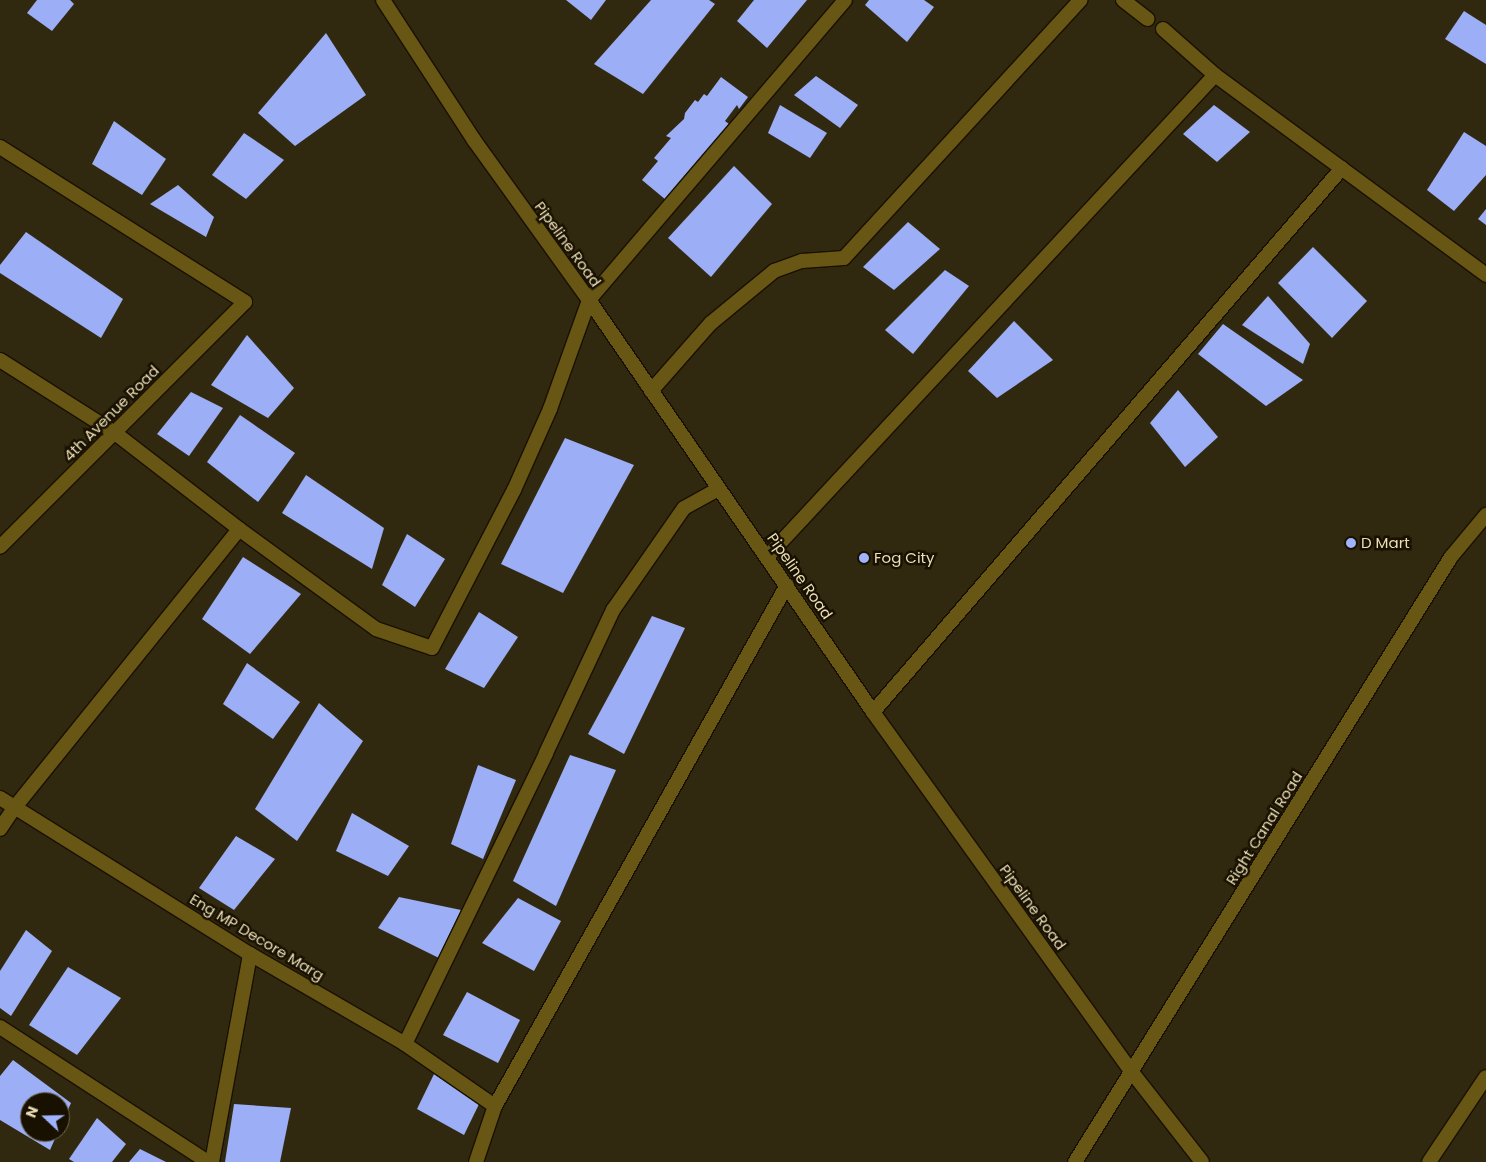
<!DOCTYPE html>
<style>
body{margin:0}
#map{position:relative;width:1486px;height:1162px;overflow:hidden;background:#31290f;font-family:Poppins,sans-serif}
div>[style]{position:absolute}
.building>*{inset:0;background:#9caef6}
.roads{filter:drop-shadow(1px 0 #191100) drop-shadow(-1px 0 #191100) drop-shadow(0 1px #191100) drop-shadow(0 -1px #191100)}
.minor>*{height:14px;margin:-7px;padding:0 7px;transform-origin:7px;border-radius:7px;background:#685615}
.tertiary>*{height:14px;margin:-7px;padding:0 7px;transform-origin:7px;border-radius:7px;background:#685615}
.dots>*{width:14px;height:14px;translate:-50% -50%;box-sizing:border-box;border:2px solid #191100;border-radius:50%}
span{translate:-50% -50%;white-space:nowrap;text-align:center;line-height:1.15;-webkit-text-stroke:5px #191100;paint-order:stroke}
.street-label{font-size:15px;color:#ecdfb9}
.poi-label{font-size:15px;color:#ecdfb9}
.left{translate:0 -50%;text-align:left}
.north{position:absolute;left:20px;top:1092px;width:50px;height:50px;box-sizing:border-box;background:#191100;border:1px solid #6d634a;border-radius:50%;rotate:291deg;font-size:14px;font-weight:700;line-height:20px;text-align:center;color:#ecdfb9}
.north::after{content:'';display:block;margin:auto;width:18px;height:22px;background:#a0b3fd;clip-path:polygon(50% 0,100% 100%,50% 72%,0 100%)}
</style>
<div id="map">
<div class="building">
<div style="clip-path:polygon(37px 0,70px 0,74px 4px,52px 31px,27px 13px)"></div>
<div style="clip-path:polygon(566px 0,606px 0,591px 20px)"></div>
<div style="clip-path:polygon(651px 0,709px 0,715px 4px,643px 94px,594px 64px)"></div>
<div style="clip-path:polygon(754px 0,807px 0,767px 48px,737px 21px)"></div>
<div style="clip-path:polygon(869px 0,924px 0,934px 7px,907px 42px,865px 5px)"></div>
<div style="clip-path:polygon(1464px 11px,1486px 25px,1486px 64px,1445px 39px)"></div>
<div style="clip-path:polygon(326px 33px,366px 95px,295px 146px,258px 113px)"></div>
<div style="clip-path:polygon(816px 76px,858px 105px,840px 128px,794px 95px)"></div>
<div style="clip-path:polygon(721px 77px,748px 97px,739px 109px,737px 105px,725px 121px,729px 124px,694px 170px,691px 170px,666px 200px,642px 180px,658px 161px,654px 158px,671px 138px,666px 136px,684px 119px,685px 113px,695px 100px,698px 102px,704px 94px,707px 96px)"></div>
<div style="clip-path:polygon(780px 105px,827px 133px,810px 158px,768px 133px)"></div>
<div style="clip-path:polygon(1214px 105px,1250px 132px,1217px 162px,1183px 134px)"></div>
<div style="clip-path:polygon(114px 121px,166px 159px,142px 195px,92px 164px)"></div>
<div style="clip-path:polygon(1464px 132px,1486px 146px,1486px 175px,1454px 211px,1427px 190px)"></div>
<div style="clip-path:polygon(244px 133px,284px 160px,246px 199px,212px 175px)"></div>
<div style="clip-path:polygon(734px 166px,772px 204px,711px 277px,668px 238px)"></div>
<div style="clip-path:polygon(178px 185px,214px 217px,206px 237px,150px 204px)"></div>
<div style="clip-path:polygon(1486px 209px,1486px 225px,1478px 219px)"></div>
<div style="clip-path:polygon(908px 222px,940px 249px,894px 290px,863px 267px)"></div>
<div style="clip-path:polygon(26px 232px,123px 299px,101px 338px,0 273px,0 265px)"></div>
<div style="clip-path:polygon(1313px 247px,1367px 301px,1332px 338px,1278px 283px)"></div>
<div style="clip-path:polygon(945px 270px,969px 286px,913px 354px,885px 330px)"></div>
<div style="clip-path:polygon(1268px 296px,1310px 344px,1303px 364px,1242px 325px)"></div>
<div style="clip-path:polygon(1014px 321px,1053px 360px,997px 398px,968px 371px)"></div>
<div style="clip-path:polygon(1223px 324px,1303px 380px,1266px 406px,1198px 354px)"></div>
<div style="clip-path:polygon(247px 335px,294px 388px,268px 418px,211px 385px)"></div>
<div style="clip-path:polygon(1178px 390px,1218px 437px,1185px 467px,1150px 423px)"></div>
<div style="clip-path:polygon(191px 392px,223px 408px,189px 456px,157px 434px)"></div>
<div style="clip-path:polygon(240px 415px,295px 453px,258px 502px,207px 462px)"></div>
<div style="clip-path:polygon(565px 438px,634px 465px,563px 593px,501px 564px)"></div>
<div style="clip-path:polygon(306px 475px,384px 528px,372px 569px,282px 513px)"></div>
<div style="clip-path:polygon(407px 534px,445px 559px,415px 607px,382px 585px)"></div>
<div style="clip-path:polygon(243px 557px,301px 594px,250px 654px,202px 619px)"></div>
<div style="clip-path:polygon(479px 612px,518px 637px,484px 688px,445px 669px)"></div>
<div style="clip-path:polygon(652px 616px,685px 628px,624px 754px,588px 734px)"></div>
<div style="clip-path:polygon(247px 663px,300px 702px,273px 739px,223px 704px)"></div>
<div style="clip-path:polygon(319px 703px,363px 741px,297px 841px,255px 809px)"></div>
<div style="clip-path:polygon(570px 755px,616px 770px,556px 906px,513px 881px)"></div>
<div style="clip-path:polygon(478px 765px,516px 780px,483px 859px,451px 844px)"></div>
<div style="clip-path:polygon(352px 813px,409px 846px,388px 876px,336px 851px)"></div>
<div style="clip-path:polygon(236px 836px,275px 859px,234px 910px,199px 888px)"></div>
<div style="clip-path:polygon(399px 897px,461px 910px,441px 959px,378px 928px)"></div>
<div style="clip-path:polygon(518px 898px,561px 921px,534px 971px,482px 943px)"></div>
<div style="clip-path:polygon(26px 930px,52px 951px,11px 1016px,0 1008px,0 971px)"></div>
<div style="clip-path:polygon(68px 967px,121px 998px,77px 1055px,29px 1025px)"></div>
<div style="clip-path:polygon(467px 992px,520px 1020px,498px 1063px,443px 1035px)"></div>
<div style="clip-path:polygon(13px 1060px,71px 1103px,60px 1128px,60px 1102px,30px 1102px,30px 1132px,58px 1132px,50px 1150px,0 1120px,0 1076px)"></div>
<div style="clip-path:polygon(435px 1072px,481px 1100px,464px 1135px,417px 1109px)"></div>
<div style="clip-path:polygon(234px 1104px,291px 1108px,280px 1162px,225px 1162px)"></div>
<div style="clip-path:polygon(97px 1118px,126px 1144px,112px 1162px,74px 1162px,69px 1159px)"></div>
<div style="clip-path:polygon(140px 1149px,166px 1162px,129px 1162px)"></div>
</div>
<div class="roads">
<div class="minor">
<div style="left:1123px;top:0;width:31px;rotate:38deg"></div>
<div style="left:1163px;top:29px;width:69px;rotate:41.5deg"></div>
<div style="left:0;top:147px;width:290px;rotate:32.3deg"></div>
<div style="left:245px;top:302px;width:346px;rotate:135deg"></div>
<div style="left:0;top:360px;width:136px;rotate:32.4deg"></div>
<div style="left:115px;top:433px;width:157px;rotate:37.7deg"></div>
<div style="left:239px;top:529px;width:170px;rotate:36.1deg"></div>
<div style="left:376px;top:629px;width:59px;rotate:18.7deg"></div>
<div style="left:432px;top:648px;width:178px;rotate:-62.6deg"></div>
<div style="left:514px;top:490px;width:89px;rotate:-66deg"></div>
<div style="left:550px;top:409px;width:116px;rotate:-70.3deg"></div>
<div style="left:589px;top:300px;width:394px;rotate:-49.5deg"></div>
<div style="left:651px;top:391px;width:91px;rotate:-48.6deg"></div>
<div style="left:711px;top:323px;width:82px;rotate:-39.5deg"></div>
<div style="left:774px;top:271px;width:30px;rotate:-20deg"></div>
<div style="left:802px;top:261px;width:42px;rotate:-4.1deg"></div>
<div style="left:844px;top:258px;width:350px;rotate:-47.5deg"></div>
<div style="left:767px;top:557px;width:658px;rotate:-47.09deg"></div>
<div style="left:1215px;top:75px;width:337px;rotate:36.4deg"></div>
<div style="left:873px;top:712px;width:718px;rotate:-49.23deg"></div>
<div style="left:0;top:798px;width:295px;rotate:32deg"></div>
<div style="left:250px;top:954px;width:179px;rotate:30.1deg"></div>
<div style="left:405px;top:1044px;width:109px;rotate:34.6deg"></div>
<div style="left:0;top:829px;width:27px;rotate:-56deg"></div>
<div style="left:15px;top:807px;width:357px;rotate:-51.1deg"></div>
<div style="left:0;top:1027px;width:248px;rotate:33deg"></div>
<div style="left:405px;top:1044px;width:323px;rotate:-64.1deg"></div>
<div style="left:546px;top:753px;width:158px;rotate:-64.9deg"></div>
<div style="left:613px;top:610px;width:124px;rotate:-55.2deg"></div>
<div style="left:684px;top:508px;width:39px;rotate:-29deg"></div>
<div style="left:1131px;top:1071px;width:115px;rotate:52deg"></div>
<div style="left:212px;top:1162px;width:211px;rotate:-79.6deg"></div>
<div style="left:476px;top:1162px;width:59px;rotate:-71.3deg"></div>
<div style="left:495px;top:1106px;width:597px;rotate:-60.73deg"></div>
<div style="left:1429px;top:1162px;width:102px;rotate:-56.2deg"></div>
</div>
<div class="tertiary">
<div style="left:383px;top:0;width:167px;rotate:57deg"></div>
<div style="left:474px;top:140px;width:197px;rotate:54.3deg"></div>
<div style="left:589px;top:300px;width:500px;rotate:55.42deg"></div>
<div style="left:873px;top:712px;width:442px;rotate:54.3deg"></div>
<div style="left:1075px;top:1162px;width:712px;rotate:-58.14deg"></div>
<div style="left:1451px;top:557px;width:55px;rotate:-50.2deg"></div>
</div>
</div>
<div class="dots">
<div style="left:1351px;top:543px;background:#a0b3fd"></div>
<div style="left:864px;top:558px;background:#a0b3fd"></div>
</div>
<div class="street-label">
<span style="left:568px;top:244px;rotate:54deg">Pipeline Road</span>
<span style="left:111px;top:413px;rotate:-45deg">4th Avenue Road</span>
<span style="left:800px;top:576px;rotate:55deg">Pipeline Road</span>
<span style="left:1264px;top:828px;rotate:-58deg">Right Canal Road</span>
<span style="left:1033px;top:907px;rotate:54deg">Pipeline Road</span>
<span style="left:257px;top:937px;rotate:31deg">Eng MP Decore Marg</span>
</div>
<div class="poi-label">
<span class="left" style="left:1361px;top:543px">D Mart</span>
<span class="left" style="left:874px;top:558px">Fog City</span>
</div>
<div class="north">N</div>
</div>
